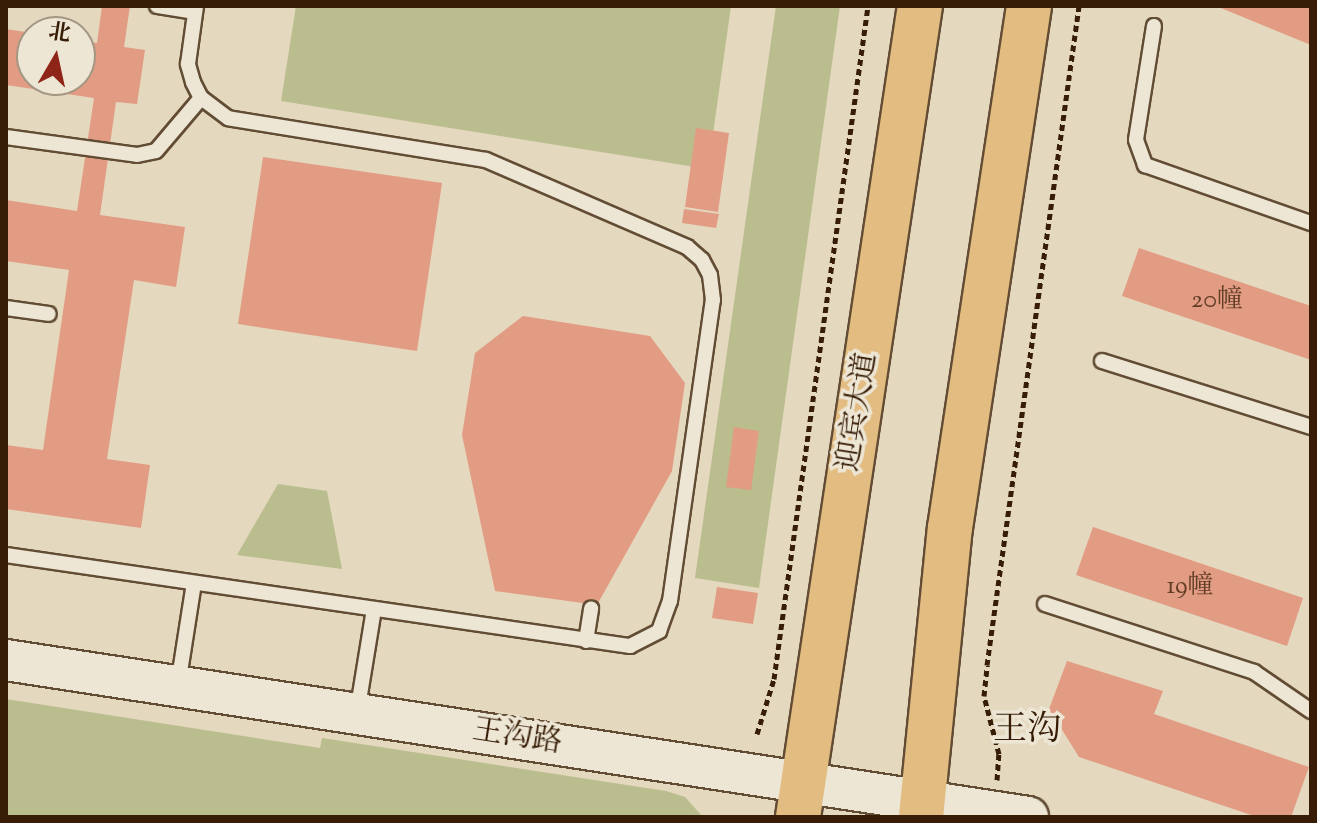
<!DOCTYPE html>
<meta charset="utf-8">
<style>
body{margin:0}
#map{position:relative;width:1317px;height:823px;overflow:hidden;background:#e4d8bf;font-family:"Sorts Mill Goudy","Noto Serif SC",serif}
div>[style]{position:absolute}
.green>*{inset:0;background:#babd8e}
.building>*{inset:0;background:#e29c83}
.path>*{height:5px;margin-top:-2.5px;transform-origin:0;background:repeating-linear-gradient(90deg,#371d06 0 6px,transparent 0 10px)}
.roads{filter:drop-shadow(2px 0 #624c34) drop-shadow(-2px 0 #624c34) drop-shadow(0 2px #624c34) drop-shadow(0 -2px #624c34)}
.lane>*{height:14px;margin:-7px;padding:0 7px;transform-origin:7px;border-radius:7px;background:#ede6d5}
.secondary>*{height:40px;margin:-20px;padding:0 20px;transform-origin:20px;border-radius:20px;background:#ede6d5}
.highway>*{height:44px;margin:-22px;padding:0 22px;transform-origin:22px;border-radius:22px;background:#e2bc80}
span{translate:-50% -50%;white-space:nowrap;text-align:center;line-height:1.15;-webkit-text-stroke:7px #ede6d5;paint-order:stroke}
.number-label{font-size:26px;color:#623d25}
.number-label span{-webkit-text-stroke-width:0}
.street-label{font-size:30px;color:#371d06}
.quarter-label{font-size:34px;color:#371d06}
.frame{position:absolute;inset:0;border:8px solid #371d06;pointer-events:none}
.north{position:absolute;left:16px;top:16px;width:80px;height:80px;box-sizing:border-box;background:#ede6d5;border:2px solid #a49682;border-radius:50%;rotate:9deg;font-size:22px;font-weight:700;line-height:32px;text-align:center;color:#371d06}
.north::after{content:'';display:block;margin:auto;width:28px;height:36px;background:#8f2418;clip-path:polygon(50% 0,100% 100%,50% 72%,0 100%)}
</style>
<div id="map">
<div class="green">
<div style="clip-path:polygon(296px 6px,731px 6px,708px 169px,281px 101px)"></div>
<div style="clip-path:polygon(776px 6px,840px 6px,759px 588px,695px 578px)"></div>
<div style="clip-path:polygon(278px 484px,327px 491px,342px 569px,237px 555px)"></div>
<div style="clip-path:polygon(6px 699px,320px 748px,322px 738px,666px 791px,685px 797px,703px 817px,6px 817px)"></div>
</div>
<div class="building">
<div style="clip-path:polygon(102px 6px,130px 6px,124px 47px,145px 50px,137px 104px,116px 102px,100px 215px,185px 227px,176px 287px,134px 280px,107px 459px,150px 465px,141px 528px,6px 509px,6px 445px,43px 450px,69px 270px,6px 261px,6px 200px,77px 211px,94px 98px,6px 85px,6px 29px,32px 33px,32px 80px,80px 80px,80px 40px,97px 43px)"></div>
<div style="clip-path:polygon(1216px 6px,1311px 6px,1311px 45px)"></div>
<div style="clip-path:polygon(696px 128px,729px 133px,718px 212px,685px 207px)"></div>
<div style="clip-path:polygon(263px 157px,442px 183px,417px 351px,238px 324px)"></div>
<div style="clip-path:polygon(684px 209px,719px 214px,716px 228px,682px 223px)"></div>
<div style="clip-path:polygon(1139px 248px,1311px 306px,1311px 360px,1122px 296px)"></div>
<div style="clip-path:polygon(523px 316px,650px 336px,685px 383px,672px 471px,597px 605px,495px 591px,462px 435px,475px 353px)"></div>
<div style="clip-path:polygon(734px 427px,759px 431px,751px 490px,726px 487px)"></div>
<div style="clip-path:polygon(1093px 527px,1303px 598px,1287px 646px,1076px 575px)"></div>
<div style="clip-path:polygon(717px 587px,758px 593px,753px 624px,712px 618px)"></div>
<div style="clip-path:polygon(1067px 661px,1163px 691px,1154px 714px,1309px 767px,1291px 817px,1257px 817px,1079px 757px,1049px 709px)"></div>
</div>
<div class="path">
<div style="left:757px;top:734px;width:58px;rotate:-72.8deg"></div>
<div style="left:774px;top:679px;width:680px;rotate:-82.05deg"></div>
<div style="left:997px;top:780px;width:26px;rotate:-86deg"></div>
<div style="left:999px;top:754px;width:60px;rotate:-104.5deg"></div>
<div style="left:984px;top:696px;width:31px;rotate:-84deg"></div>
<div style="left:987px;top:665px;width:665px;rotate:-82.05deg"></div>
<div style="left:732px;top:817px;width:1px;rotate:-90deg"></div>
</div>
<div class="roads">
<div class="lane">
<div style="left:157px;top:6px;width:38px;rotate:9deg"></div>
<div style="left:1154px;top:26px;width:115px;rotate:99deg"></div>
<div style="left:1136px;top:140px;width:27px;rotate:70deg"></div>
<div style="left:1145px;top:165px;width:176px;rotate:19.3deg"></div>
<div style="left:6px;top:137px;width:132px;rotate:7.8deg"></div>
<div style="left:137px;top:155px;width:19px;rotate:-12deg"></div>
<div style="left:156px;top:151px;width:70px;rotate:-49.7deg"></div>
<div style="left:6px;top:308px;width:43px;rotate:7.9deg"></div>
<div style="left:1102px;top:361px;width:219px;rotate:17.5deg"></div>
<div style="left:6px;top:555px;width:631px;rotate:8.3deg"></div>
<div style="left:630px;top:646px;width:33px;rotate:-27deg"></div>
<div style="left:659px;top:631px;width:32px;rotate:-70deg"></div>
<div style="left:670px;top:601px;width:304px;rotate:-81.9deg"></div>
<div style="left:713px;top:300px;width:25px;rotate:-97deg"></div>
<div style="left:710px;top:275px;width:17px;rotate:-118deg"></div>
<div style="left:702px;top:260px;width:20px;rotate:-139deg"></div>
<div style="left:687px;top:247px;width:219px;rotate:-156.6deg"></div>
<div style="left:486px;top:160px;width:261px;rotate:-170.8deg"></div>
<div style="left:228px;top:118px;width:34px;rotate:-143deg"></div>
<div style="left:201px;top:98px;width:18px;rotate:-117deg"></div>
<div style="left:193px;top:82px;width:19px;rotate:-106deg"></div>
<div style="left:188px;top:64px;width:59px;rotate:-82.1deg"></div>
<div style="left:1045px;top:604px;width:220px;rotate:18deg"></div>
<div style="left:1254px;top:672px;width:69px;rotate:34.4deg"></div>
<div style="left:586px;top:641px;width:33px;rotate:-81deg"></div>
<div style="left:178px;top:685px;width:103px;rotate:-81.1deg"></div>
<div style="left:357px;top:713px;width:105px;rotate:-80.7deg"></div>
</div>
<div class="secondary">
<div style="left:6px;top:660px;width:1034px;rotate:8.73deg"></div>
</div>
<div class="highway">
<div style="left:798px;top:817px;width:820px;rotate:-81.45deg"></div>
<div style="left:921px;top:817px;width:290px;rotate:-84.3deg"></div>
<div style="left:950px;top:528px;width:528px;rotate:-81.39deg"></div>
</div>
</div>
<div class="number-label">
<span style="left:1217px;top:301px">20幢</span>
<span style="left:1190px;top:587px">19幢</span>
</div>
<div class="street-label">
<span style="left:859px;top:412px;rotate:-81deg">迎宾大道</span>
<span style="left:517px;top:738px;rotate:9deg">王沟路</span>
</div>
<div class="quarter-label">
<span style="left:1027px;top:731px">王沟</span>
</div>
<div class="frame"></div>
<div class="north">北</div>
</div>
